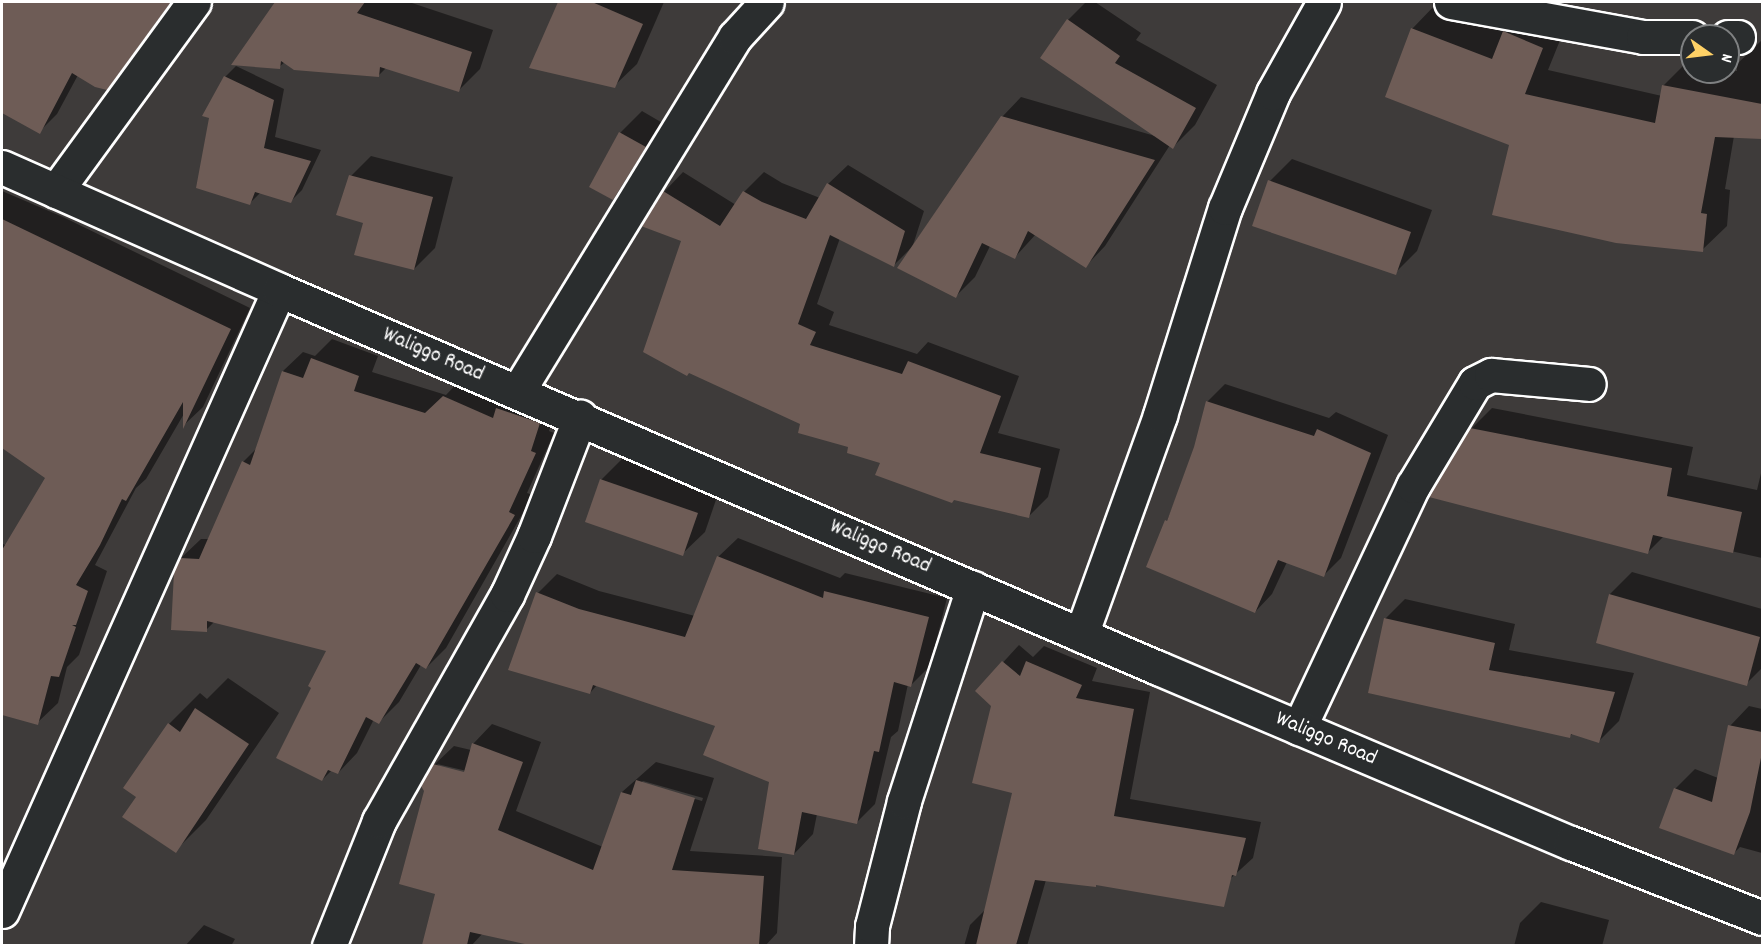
<!DOCTYPE html>
<style>
body{margin:0}
#map{position:relative;width:1764px;height:947px;overflow:hidden;background:#3e3b3a;font-family:Dekko,sans-serif}
div>[style]{position:absolute}
.shadow>*{inset:0;background:#0007}
.building>*{inset:0;background:#6e5c56}
.roads{filter:drop-shadow(2px 0 #fff) drop-shadow(-2px 0 #fff) drop-shadow(0 2px #fff) drop-shadow(0 -2px #fff)}
.street>*{height:33px;margin:-16.5px;padding:0 16.5px;transform-origin:16.5px;border-radius:16.5px;background:#2a2d2e}
.secondary>*{height:33px;margin:-16.5px;padding:0 16.5px;transform-origin:16.5px;border-radius:16.5px;background:#2a2d2e}
span{translate:-50% -50%;white-space:nowrap;text-align:center;line-height:1.15;-webkit-text-stroke:4.5px #2a2d2e;paint-order:stroke}
.street-label{font-size:22px;color:#fff}
.frame{position:absolute;inset:0;border:3px solid #fff;pointer-events:none}
.north{position:absolute;left:1680px;top:24px;width:60px;height:60px;box-sizing:border-box;background:#2a2d2e;border:2px solid #7f8182;border-radius:50%;rotate:104deg;font-size:16px;font-weight:700;line-height:24px;text-align:center;color:#fff}
.north::after{content:'';display:block;margin:auto;width:21px;height:27px;background:#ffd166;clip-path:polygon(50% 0,100% 100%,50% 72%,0 100%)}
</style>
<div id="map">
<div class="shadow">
<div style="clip-path:polygon(2px 2px,174px 2px,124px 70px,106px 88px,78px 75px,57px 114px,39px 132px,2px 111px)"></div>
<div style="clip-path:polygon(276px 2px,409px 2px,493px 30px,480px 69px,458px 91px,386px 68px,379px 75px,285px 62px,279px 67px,233px 64px)"></div>
<div style="clip-path:polygon(559px 2px,664px 2px,637px 64px,614px 86px,531px 67px)"></div>
<div style="clip-path:polygon(1086px 2px,1095px 2px,1141px 33px,1136px 40px,1217px 85px,1195px 125px,1173px 147px,1170px 145px,1105px 246px,1086px 266px,1036px 234px,1015px 257px,990px 246px,975px 277px,956px 296px,910px 249px,894px 265px,840px 238px,817px 304px,834px 312px,829px 325px,917px 354px,928px 342px,1019px 376px,998px 433px,1060px 449px,1048px 497px,1028px 517px,881px 462px,802px 423px,683px 240px,664px 192px,683px 172px,736px 205px,744px 192px,764px 172px,782px 183px,820px 198px,828px 184px,848px 165px,924px 211px,913px 245px,1002px 117px,1021px 97px,1155px 136px,1068px 20px)"></div>
<div style="clip-path:polygon(1436px 4px,1506px 31px,1529px 8px,1567px 23px,1548px 70px,1662px 96px,1663px 86px,1688px 61px,1692px 62px,1692px 72px,1737px 71px,1737px 64px,1762px 40px,1762px 138px,1734px 136px,1725px 189px,1730px 190px,1727px 226px,1702px 250px,1511px 144px,1412px 29px)"></div>
<div style="clip-path:polygon(236px 66px,284px 89px,275px 137px,321px 150px,302px 190px,291px 201px,261px 192px,250px 203px,225px 77px)"></div>
<div style="clip-path:polygon(642px 111px,666px 125px,635px 176px,613px 198px,620px 133px)"></div>
<div style="clip-path:polygon(371px 156px,453px 177px,435px 248px,414px 269px,365px 222px,351px 176px)"></div>
<div style="clip-path:polygon(1292px 159px,1432px 210px,1417px 251px,1395px 273px,1270px 181px)"></div>
<div style="clip-path:polygon(2px 191px,63px 217px,250px 308px,203px 407px,184px 425px,185px 412px,146px 479px,136px 488px,95px 565px,107px 571px,79px 655px,67px 667px,58px 703px,37px 723px,2px 713px,2px 543px,6px 546px,47px 478px,2px 447px,2px 323px,19px 297px,2px 287px)"></div>
<div style="clip-path:polygon(332px 339px,378px 356px,372px 372px,446px 395px,463px 377px,558px 404px,549px 431px,554px 433px,527px 493px,533px 495px,446px 648px,426px 668px,421px 665px,399px 702px,379px 722px,374px 719px,357px 753px,338px 773px,332px 770px,322px 780px,313px 687px,328px 650px,215px 621px,206px 630px,181px 558px,201px 539px,210px 539px,243px 462px,257px 448px,283px 371px,303px 352px,315px 356px)"></div>
<div style="clip-path:polygon(1225px 384px,1329px 418px,1336px 412px,1388px 435px,1341px 558px,1324px 575px,1287px 562px,1272px 594px,1255px 612px,1167px 521px,1196px 448px,1207px 402px)"></div>
<div style="clip-path:polygon(1492px 408px,1693px 447px,1687px 475px,1757px 490px,1762px 469px,1762px 558px,1664px 536px,1648px 552px,1471px 429px)"></div>
<div style="clip-path:polygon(623px 458px,719px 491px,705px 532px,682px 554px,601px 480px)"></div>
<div style="clip-path:polygon(738px 538px,840px 578px,845px 573px,947px 598px,930px 666px,911px 685px,908px 684px,898px 731px,891px 737px,875px 804px,856px 823px,817px 814px,813px 834px,794px 854px,771px 781px,717px 726px,597px 685px,590px 693px,538px 593px,557px 574px,599px 591px,695px 616px,718px 557px)"></div>
<div style="clip-path:polygon(1632px 572px,1762px 609px,1762px 668px,1746px 684px,1598px 642px,1610px 594px)"></div>
<div style="clip-path:polygon(1405px 599px,1515px 624px,1509px 650px,1634px 673px,1619px 721px,1599px 741px,1573px 733px,1570px 736px,1385px 619px)"></div>
<div style="clip-path:polygon(1019px 645px,1033px 657px,1044px 646px,1097px 668px,1092px 681px,1150px 692px,1130px 799px,1261px 822px,1253px 858px,1230px 879px,1046px 880px,1027px 946px,964px 946px,970px 925px,986px 909px,1014px 792px,993px 705px,977px 691px)"></div>
<div style="clip-path:polygon(228px 678px,279px 713px,206px 820px,175px 851px,138px 797px,169px 724px,200px 693px,207px 699px)"></div>
<div style="clip-path:polygon(1749px 706px,1762px 709px,1762px 853px,1740px 847px,1734px 853px,1675px 789px,1695px 769px,1718px 778px,1730px 726px)"></div>
<div style="clip-path:polygon(evenodd,492px 724px,541px 742px,516px 811px,603px 847px,622px 792px,656px 762px,714px 778px,690px 851px,782px 857px,777px 933px,765px 946px,535px 946px,483px 933px,471px 946px,436px 946px,424px 943px,437px 893px,434px 765px,454px 746px,471px 750px,473px 744px,492px 724px,437px 764px,471px 772px,471px 775px,441px 768px,437px 764px,492px 724px,643px 781px,703px 798px,702px 801px,640px 783px,643px 781px)"></div>
<div style="clip-path:polygon(1541px 902px,1609px 920px,1602px 946px,1514px 946px,1520px 923px)"></div>
<div style="clip-path:polygon(204px 925px,235px 939px,231px 946px,185px 946px)"></div>
</div>
<div class="building">
<div style="clip-path:polygon(2px 2px,171px 2px,107px 90px,95px 87px,72px 73px,40px 134px,2px 113px)"></div>
<div style="clip-path:polygon(275px 2px,365px 2px,357px 13px,472px 52px,459px 92px,380px 67px,379px 77px,294px 70px,281px 61px,280px 69px,231px 65px)"></div>
<div style="clip-path:polygon(558px 2px,592px 2px,643px 24px,615px 88px,529px 68px)"></div>
<div style="clip-path:polygon(1067px 19px,1120px 56px,1115px 63px,1196px 108px,1173px 149px,1040px 58px)"></div>
<div style="clip-path:polygon(1411px 28px,1492px 59px,1503px 31px,1543px 48px,1525px 94px,1655px 123px,1662px 85px,1762px 104px,1762px 139px,1715px 137px,1701px 213px,1707px 214px,1703px 252px,1616px 243px,1492px 215px,1509px 145px,1385px 97px)"></div>
<div style="clip-path:polygon(224px 76px,274px 100px,264px 148px,311px 161px,291px 203px,255px 192px,250px 205px,196px 188px,209px 118px,202px 116px)"></div>
<div style="clip-path:polygon(1001px 116px,1155px 160px,1086px 268px,1028px 231px,1015px 259px,982px 243px,956px 298px,897px 268px)"></div>
<div style="clip-path:polygon(619px 132px,646px 147px,613px 200px,589px 187px)"></div>
<div style="clip-path:polygon(349px 175px,433px 197px,414px 270px,354px 255px,363px 223px,336px 215px)"></div>
<div style="clip-path:polygon(1268px 180px,1411px 232px,1396px 275px,1252px 226px)"></div>
<div style="clip-path:polygon(827px 183px,905px 231px,894px 267px,830px 235px,798px 324px,816px 332px,810px 345px,902px 374px,908px 361px,1001px 396px,980px 453px,1041px 468px,1029px 518px,954px 500px,952px 503px,875px 475px,880px 463px,847px 453px,848px 447px,798px 433px,800px 424px,689px 373px,687px 376px,643px 352px,681px 241px,641px 226px,663px 191px,720px 226px,743px 191px,762px 202px,806px 219px)"></div>
<div style="clip-path:polygon(2px 219px,231px 329px,183px 429px,183px 402px,126px 501px,122px 499px,100px 545px,76px 585px,88px 591px,76px 625px,72px 625px,76px 627px,59px 677px,51px 676px,38px 725px,2px 715px,2px 550px,45px 478px,2px 448px)"></div>
<div style="clip-path:polygon(311px 358px,359px 376px,354px 391px,425px 413px,443px 396px,493px 418px,496px 408px,540px 423px,531px 451px,536px 453px,509px 512px,515px 515px,426px 669px,416px 663px,379px 724px,366px 717px,338px 774px,328px 770px,322px 781px,276px 758px,311px 688px,308px 686px,326px 651px,207px 621px,207px 632px,171px 630px,174px 572px,180px 558px,199px 559px,242px 461px,250px 465px,282px 371px,303px 378px)"></div>
<div style="clip-path:polygon(1206px 401px,1314px 436px,1317px 429px,1371px 453px,1324px 577px,1278px 560px,1255px 613px,1146px 567px,1165px 520px,1167px 521px,1194px 447px)"></div>
<div style="clip-path:polygon(1470px 428px,1672px 468px,1667px 496px,1742px 512px,1733px 553px,1653px 535px,1648px 554px,1429px 497px)"></div>
<div style="clip-path:polygon(600px 479px,698px 513px,683px 556px,585px 522px)"></div>
<div style="clip-path:polygon(717px 556px,823px 598px,824px 591px,929px 617px,911px 687px,894px 682px,879px 752px,874px 751px,857px 824px,802px 812px,794px 855px,758px 849px,769px 782px,703px 755px,715px 726px,593px 685px,590px 694px,508px 670px,536px 592px,579px 609px,685px 637px)"></div>
<div style="clip-path:polygon(1609px 594px,1760px 637px,1747px 686px,1596px 643px)"></div>
<div style="clip-path:polygon(1384px 618px,1495px 643px,1489px 670px,1615px 692px,1599px 743px,1571px 734px,1570px 738px,1368px 693px)"></div>
<div style="clip-path:polygon(1002px 661px,1020px 676px,1026px 661px,1082px 685px,1076px 698px,1134px 709px,1114px 816px,1246px 838px,1236px 876px,1232px 875px,1224px 907px,1096px 885px,1096px 887px,1035px 880px,1016px 945px,976px 945px,1012px 793px,972px 783px,991px 706px,975px 691px)"></div>
<div style="clip-path:polygon(195px 708px,249px 744px,176px 853px,122px 817px,136px 797px,123px 788px,168px 723px,180px 732px)"></div>
<div style="clip-path:polygon(1728px 725px,1762px 732px,1762px 753px,1750px 812px,1734px 855px,1659px 828px,1674px 788px,1712px 802px)"></div>
<div style="clip-path:polygon(472px 743px,523px 762px,498px 830px,593px 870px,621px 792px,631px 795px,636px 780px,695px 798px,672px 870px,764px 876px,759px 945px,529px 945px,470px 932px,467px 945px,422px 945px,435px 894px,399px 884px,424px 791px,421px 786px,433px 764px,464px 772px)"></div>
</div>
<div class="roads">
<div class="street">
<div style="left:1451px;top:2px;width:195px;rotate:10.3deg"></div>
<div style="left:1643px;top:37px;width:49px"></div>
<div style="left:1728px;top:37px;width:10px"></div>
<div style="left:56px;top:191px;width:234px;rotate:-53.9deg"></div>
<div style="left:518px;top:391px;width:415px;rotate:-58.5deg"></div>
<div style="left:735px;top:37px;width:47px;rotate:-47.6deg"></div>
<div style="left:1081px;top:635px;width:234px;rotate:-70.2deg"></div>
<div style="left:1160px;top:415px;width:217px;rotate:-72.6deg"></div>
<div style="left:1225px;top:208px;width:125px;rotate:-67.3deg"></div>
<div style="left:1273px;top:93px;width:104px;rotate:-60.7deg"></div>
<div style="left:1299px;top:728px;width:268px;rotate:-64.8deg"></div>
<div style="left:1413px;top:486px;width:120px;rotate:-59deg"></div>
<div style="left:1475px;top:383px;width:18px;rotate:-27deg"></div>
<div style="left:1491px;top:375px;width:98px;rotate:5.2deg"></div>
<div style="left:2px;top:911px;width:680px;rotate:-65.96deg"></div>
<div style="left:329px;top:946px;width:135px;rotate:-68.2deg"></div>
<div style="left:379px;top:821px;width:260px;rotate:-60.5deg"></div>
<div style="left:507px;top:595px;width:65px;rotate:-65.4deg"></div>
<div style="left:534px;top:536px;width:128px;rotate:-68.9deg"></div>
<div style="left:871px;top:946px;width:20px;rotate:-87deg"></div>
<div style="left:872px;top:926px;width:129px;rotate:-75.6deg"></div>
<div style="left:904px;top:801px;width:224px;rotate:-72.1deg"></div>
</div>
<div class="secondary">
<div style="left:2px;top:167px;width:303px;rotate:23.9deg"></div>
<div style="left:279px;top:290px;width:957px;rotate:23.27deg"></div>
<div style="left:1158px;top:668px;width:449px;rotate:23deg"></div>
<div style="left:1571px;top:843px;width:205px;rotate:21.4deg"></div>
</div>
</div>
<div class="street-label">
<span style="left:433px;top:355px;rotate:23deg">Waliggo Road</span>
<span style="left:880px;top:547px;rotate:23deg">Waliggo Road</span>
<span style="left:1326px;top:739px;rotate:23deg">Waliggo Road</span>
</div>
<div class="frame"></div>
<div class="north">N</div>
</div>
